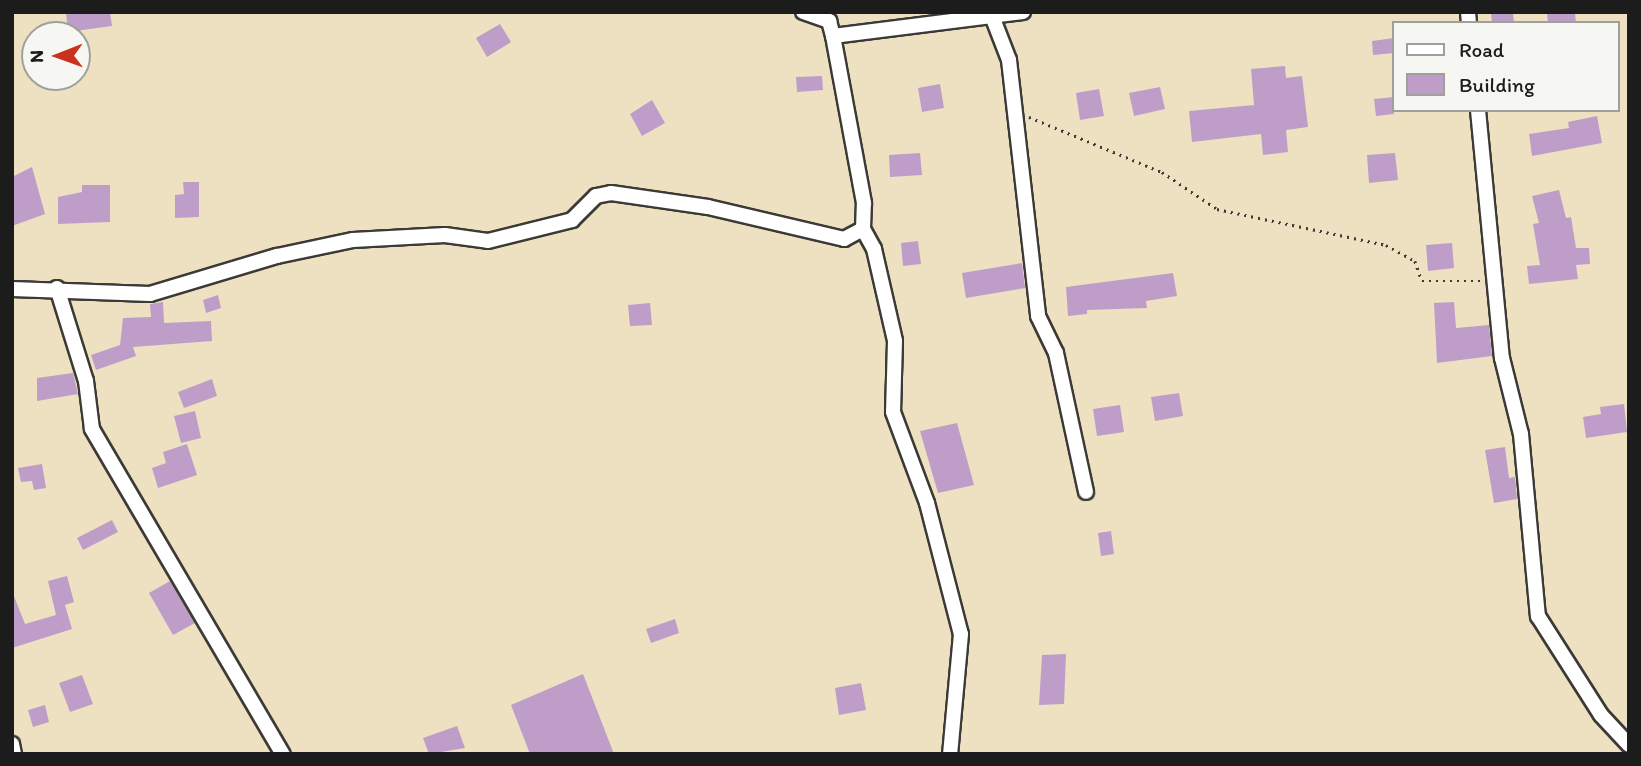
<!DOCTYPE html>
<style>
body{margin:0}
#map{position:relative;width:1641px;height:766px;overflow:hidden;background:#eee1c2;font-family:Itim,sans-serif}
div>[style]{position:absolute}
.building>*{inset:0;background:#be9ec8}
.path>*{height:2.5px;margin-top:-1.25px;transform-origin:0;background:repeating-linear-gradient(90deg,#3c3a35 0 2px,transparent 0 7px)}
.roads{filter:drop-shadow(2px 0 #3c3a35) drop-shadow(-2px 0 #3c3a35) drop-shadow(0 2px #3c3a35) drop-shadow(0 -2px #3c3a35)}
.minor>*{height:14px;margin:-7px;padding:0 7px;transform-origin:7px;border-radius:7px;background:#fff}
span{translate:-50% -50%;white-space:nowrap;text-align:center;line-height:1.15;-webkit-text-stroke:6px #f6f6f2;paint-order:stroke}
.frame{position:absolute;inset:0;border:14px solid #1c1c1c;pointer-events:none}
.legend{position:absolute;left:1392px;top:21px;width:228px;height:91px;box-sizing:border-box;background:#f6f6f2;border:2px solid #9f9f9c;margin:0;padding:9px 12px;list-style:none;font-size:21px;color:#1c1c1c}
.legend li{display:flex;align-items:center;gap:14px;height:35px}
.legend b{width:35px;border:2px solid #9f9f9c}
.north{position:absolute;left:21px;top:21px;width:70px;height:70px;box-sizing:border-box;background:#f6f6f2;border:2px solid #9f9f9c;border-radius:50%;rotate:269deg;font-size:19px;font-weight:700;line-height:28px;text-align:center;color:#1c1c1c}
.north::after{content:'';display:block;margin:auto;width:24px;height:32px;background:#c8321e;clip-path:polygon(50% 0,100% 100%,50% 72%,0 100%)}
</style>
<div id="map">
<div class="building">
<div style="clip-path:polygon(66px 12px,110px 12px,112px 26px,68px 32px)"></div>
<div style="clip-path:polygon(1491px 12px,1513px 12px,1514px 23px,1492px 23px)"></div>
<div style="clip-path:polygon(1547px 12px,1575px 12px,1576px 23px,1548px 23px)"></div>
<div style="clip-path:polygon(500px 24px,511px 42px,487px 57px,476px 38px)"></div>
<div style="clip-path:polygon(1394px 38px,1394px 53px,1373px 55px,1372px 41px)"></div>
<div style="clip-path:polygon(1285px 66px,1286px 78px,1302px 76px,1308px 127px,1286px 130px,1288px 152px,1263px 155px,1261px 134px,1192px 142px,1189px 111px,1254px 105px,1251px 69px)"></div>
<div style="clip-path:polygon(822px 76px,823px 90px,797px 92px,796px 77px)"></div>
<div style="clip-path:polygon(940px 84px,944px 108px,922px 112px,918px 88px)"></div>
<div style="clip-path:polygon(1160px 87px,1165px 109px,1134px 116px,1129px 93px)"></div>
<div style="clip-path:polygon(1099px 89px,1104px 116px,1080px 120px,1076px 93px)"></div>
<div style="clip-path:polygon(1394px 97px,1394px 114px,1376px 116px,1374px 99px)"></div>
<div style="clip-path:polygon(652px 100px,665px 123px,642px 136px,630px 114px)"></div>
<div style="clip-path:polygon(1597px 116px,1602px 143px,1532px 156px,1529px 134px,1569px 128px,1568px 122px)"></div>
<div style="clip-path:polygon(920px 153px,922px 175px,890px 177px,889px 155px)"></div>
<div style="clip-path:polygon(1395px 153px,1398px 180px,1369px 183px,1367px 155px)"></div>
<div style="clip-path:polygon(32px 167px,45px 214px,12px 226px,12px 177px)"></div>
<div style="clip-path:polygon(183px 182px,199px 182px,199px 217px,175px 218px,175px 195px,184px 194px)"></div>
<div style="clip-path:polygon(82px 185px,110px 185px,110px 222px,58px 224px,58px 197px,82px 192px)"></div>
<div style="clip-path:polygon(1559px 190px,1566px 218px,1571px 217px,1576px 248px,1589px 248px,1590px 264px,1576px 265px,1578px 279px,1529px 284px,1527px 266px,1540px 265px,1533px 224px,1539px 223px,1532px 196px)"></div>
<div style="clip-path:polygon(918px 241px,921px 264px,903px 266px,901px 243px)"></div>
<div style="clip-path:polygon(1452px 243px,1454px 268px,1428px 271px,1426px 245px)"></div>
<div style="clip-path:polygon(1022px 263px,1025px 288px,966px 298px,962px 273px)"></div>
<div style="clip-path:polygon(1173px 273px,1177px 296px,1146px 301px,1147px 308px,1087px 310px,1087px 314px,1068px 316px,1066px 287px)"></div>
<div style="clip-path:polygon(218px 295px,221px 308px,206px 313px,203px 300px)"></div>
<div style="clip-path:polygon(163px 302px,164px 323px,211px 321px,212px 341px,133px 347px,136px 356px,96px 370px,91px 355px,120px 345px,123px 318px,151px 317px,150px 304px)"></div>
<div style="clip-path:polygon(1454px 302px,1456px 328px,1489px 325px,1492px 356px,1437px 363px,1434px 303px)"></div>
<div style="clip-path:polygon(650px 303px,652px 325px,630px 326px,628px 305px)"></div>
<div style="clip-path:polygon(73px 373px,78px 394px,37px 401px,37px 378px)"></div>
<div style="clip-path:polygon(212px 379px,217px 396px,184px 408px,178px 392px)"></div>
<div style="clip-path:polygon(1179px 393px,1183px 416px,1155px 421px,1151px 397px)"></div>
<div style="clip-path:polygon(1624px 404px,1627px 432px,1586px 438px,1583px 417px,1601px 414px,1600px 407px)"></div>
<div style="clip-path:polygon(1120px 405px,1124px 432px,1097px 436px,1093px 409px)"></div>
<div style="clip-path:polygon(195px 411px,201px 438px,181px 443px,174px 416px)"></div>
<div style="clip-path:polygon(957px 423px,974px 485px,938px 493px,920px 431px)"></div>
<div style="clip-path:polygon(187px 444px,197px 475px,158px 488px,152px 468px,166px 463px,163px 452px)"></div>
<div style="clip-path:polygon(1505px 447px,1509px 478px,1515px 477px,1517px 499px,1494px 503px,1485px 450px)"></div>
<div style="clip-path:polygon(42px 464px,46px 488px,34px 490px,32px 481px,21px 482px,18px 468px)"></div>
<div style="clip-path:polygon(112px 520px,118px 532px,83px 550px,77px 538px)"></div>
<div style="clip-path:polygon(1111px 531px,1114px 554px,1101px 556px,1098px 533px)"></div>
<div style="clip-path:polygon(67px 576px,74px 602px,65px 605px,72px 629px,12px 648px,12px 591px,25px 624px,56px 615px,48px 581px)"></div>
<div style="clip-path:polygon(170px 581px,195px 623px,173px 635px,149px 593px)"></div>
<div style="clip-path:polygon(675px 619px,679px 633px,651px 643px,646px 629px)"></div>
<div style="clip-path:polygon(1066px 654px,1064px 704px,1039px 705px,1042px 655px)"></div>
<div style="clip-path:polygon(583px 674px,614px 754px,530px 754px,511px 705px)"></div>
<div style="clip-path:polygon(82px 675px,93px 704px,70px 712px,59px 683px)"></div>
<div style="clip-path:polygon(861px 683px,866px 710px,839px 715px,835px 688px)"></div>
<div style="clip-path:polygon(45px 705px,49px 722px,33px 727px,28px 710px)"></div>
<div style="clip-path:polygon(457px 726px,465px 748px,429px 754px,423px 738px)"></div>
</div>
<div class="path">
<div style="left:1029px;top:117px;width:144px;rotate:22.5deg"></div>
<div style="left:1162px;top:172px;width:66px;rotate:33.9deg"></div>
<div style="left:1217px;top:209px;width:173px;rotate:12deg"></div>
<div style="left:1386px;top:245px;width:33px;rotate:29deg"></div>
<div style="left:1415px;top:261px;width:21px;rotate:71deg"></div>
<div style="left:1422px;top:281px;width:60px"></div>
</div>
<div class="roads">
<div class="minor">
<div style="left:803px;top:12px;width:28px;rotate:19deg"></div>
<div style="left:829px;top:21px;width:16px;rotate:75deg"></div>
<div style="left:833px;top:36px;width:160px;rotate:-7.2deg"></div>
<div style="left:1023px;top:12px;width:31px;rotate:173deg"></div>
<div style="left:992px;top:16px;width:47px;rotate:68.9deg"></div>
<div style="left:1009px;top:60px;width:258px;rotate:83.5deg"></div>
<div style="left:1038px;top:316px;width:41px;rotate:64.1deg"></div>
<div style="left:1056px;top:353px;width:142px;rotate:77.8deg"></div>
<div style="left:1468px;top:12px;width:11px;rotate:85deg"></div>
<div style="left:1478px;top:110px;width:249px;rotate:84.5deg"></div>
<div style="left:1502px;top:358px;width:78px;rotate:76deg"></div>
<div style="left:1521px;top:434px;width:183px;rotate:84.7deg"></div>
<div style="left:1538px;top:616px;width:117px;rotate:57.5deg"></div>
<div style="left:1601px;top:715px;width:41px;rotate:47deg"></div>
<div style="left:863px;top:229px;width:23px;rotate:61deg"></div>
<div style="left:874px;top:249px;width:94px;rotate:77.1deg"></div>
<div style="left:895px;top:341px;width:71px;rotate:91.6deg"></div>
<div style="left:893px;top:412px;width:97px;rotate:69.5deg"></div>
<div style="left:927px;top:503px;width:135px;rotate:75.5deg"></div>
<div style="left:961px;top:634px;width:121px;rotate:95.2deg"></div>
<div style="left:57px;top:288px;width:97px;rotate:72.7deg"></div>
<div style="left:86px;top:381px;width:48px;rotate:82.9deg"></div>
<div style="left:92px;top:429px;width:377px;rotate:59.6deg"></div>
<div style="left:12px;top:289px;width:138px;rotate:2.1deg"></div>
<div style="left:150px;top:294px;width:133px;rotate:-16.7deg"></div>
<div style="left:277px;top:256px;width:78px;rotate:-11.9deg"></div>
<div style="left:353px;top:240px;width:92px;rotate:-3.1deg"></div>
<div style="left:445px;top:235px;width:43px;rotate:7.9deg"></div>
<div style="left:488px;top:241px;width:87px;rotate:-14deg"></div>
<div style="left:572px;top:220px;width:34px;rotate:-45deg"></div>
<div style="left:596px;top:196px;width:15px;rotate:-11deg"></div>
<div style="left:611px;top:193px;width:98px;rotate:8.2deg"></div>
<div style="left:708px;top:207px;width:140px;rotate:13.2deg"></div>
<div style="left:844px;top:239px;width:21px;rotate:-28deg"></div>
<div style="left:863px;top:229px;width:26px;rotate:-88deg"></div>
<div style="left:864px;top:203px;width:170px;rotate:-100.5deg"></div>
<div style="left:12px;top:744px;width:10px;rotate:79deg"></div>
</div>
</div>
<div class="frame"></div>
<ul class="legend">
<li><b style="height:9px;background:#fff"></b>Road</li>
<li><b style="height:19px;background:#be9ec8"></b>Building</li>
</ul>
<div class="north">N</div>
</div>
